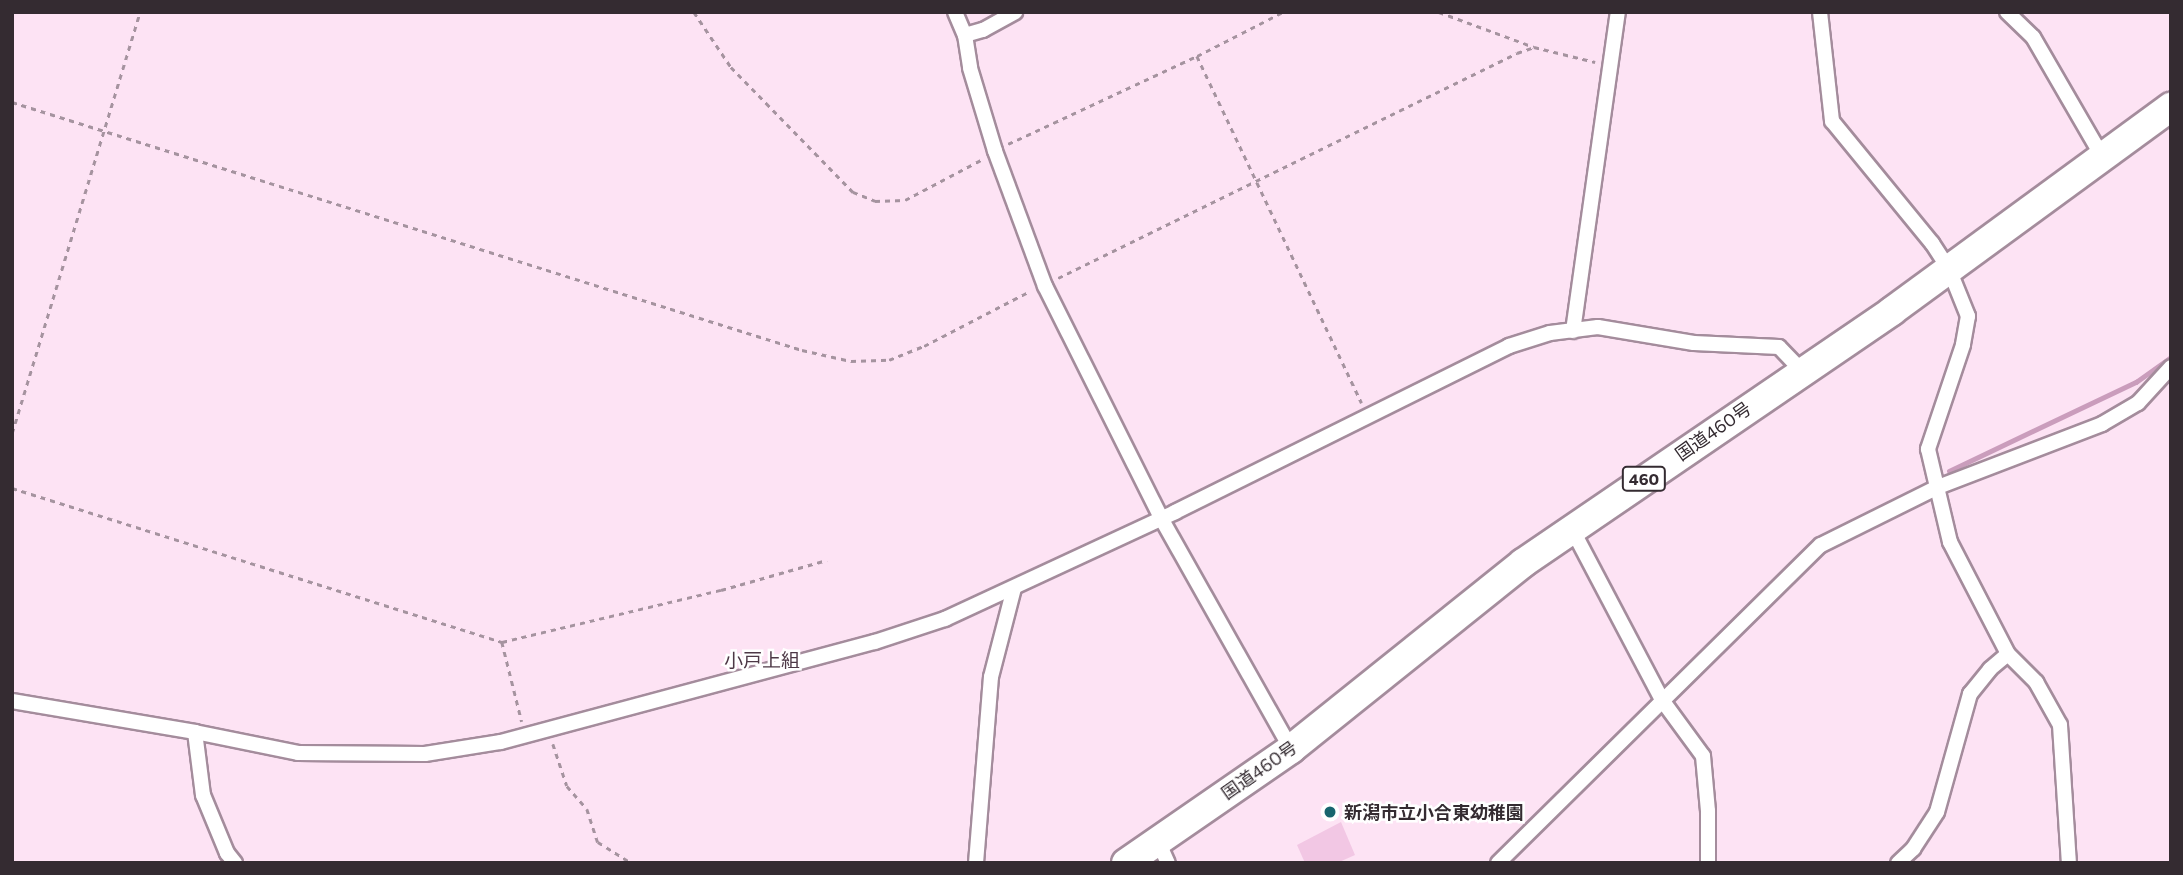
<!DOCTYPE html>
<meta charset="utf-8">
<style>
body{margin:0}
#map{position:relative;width:2183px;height:875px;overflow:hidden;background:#fde3f4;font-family:Commissioner,"Noto Sans JP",sans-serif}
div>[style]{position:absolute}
.green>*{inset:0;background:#f2c7e4}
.stream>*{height:4.5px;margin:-2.25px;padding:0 2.25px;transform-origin:2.25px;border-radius:2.25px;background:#ca9dbc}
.path>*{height:2.5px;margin-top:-1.25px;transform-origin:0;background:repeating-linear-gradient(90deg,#a5939f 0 5px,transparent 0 10px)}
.roads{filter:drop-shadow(2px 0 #a48c9c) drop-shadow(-2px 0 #a48c9c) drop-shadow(0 2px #a48c9c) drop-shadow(0 -2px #a48c9c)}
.street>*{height:14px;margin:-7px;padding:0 7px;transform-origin:7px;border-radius:7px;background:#fff}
.highway>*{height:28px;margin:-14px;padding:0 14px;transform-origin:14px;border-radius:14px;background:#fff}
.dots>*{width:19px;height:19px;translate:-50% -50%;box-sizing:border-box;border:4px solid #fff;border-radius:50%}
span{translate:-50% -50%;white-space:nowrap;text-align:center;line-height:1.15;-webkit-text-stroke:5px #fff;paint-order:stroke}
.shield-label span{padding:2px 5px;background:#fff;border:2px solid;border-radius:5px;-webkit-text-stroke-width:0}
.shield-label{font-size:16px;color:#342b31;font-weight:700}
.street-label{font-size:18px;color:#342b31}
.poi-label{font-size:18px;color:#342b31;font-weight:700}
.left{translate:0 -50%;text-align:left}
.neighbourhood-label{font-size:19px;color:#4d3846}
.frame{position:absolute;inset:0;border:14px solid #342b31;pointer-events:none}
</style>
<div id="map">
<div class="green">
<div style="clip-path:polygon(1341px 822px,1355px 855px,1337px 863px,1305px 863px,1297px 845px)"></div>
</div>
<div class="stream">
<div style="left:1949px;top:471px;width:207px;rotate:-25.5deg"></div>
<div style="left:2136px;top:382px;width:43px;rotate:-35.5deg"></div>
</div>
<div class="path">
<div style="left:694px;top:12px;width:66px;rotate:56.1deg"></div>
<div style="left:731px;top:67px;width:175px;rotate:45.7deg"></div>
<div style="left:853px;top:192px;width:24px;rotate:22deg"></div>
<div style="left:875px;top:201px;width:30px;rotate:-2deg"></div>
<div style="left:905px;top:200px;width:86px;rotate:-27.8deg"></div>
<div style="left:1439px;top:12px;width:101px;rotate:20.2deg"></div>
<div style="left:1197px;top:56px;width:384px;rotate:64.6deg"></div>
<div style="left:12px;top:102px;width:828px;rotate:17.43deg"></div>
<div style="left:802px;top:350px;width:50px;rotate:12.7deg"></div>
<div style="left:851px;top:361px;width:38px;rotate:-2deg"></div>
<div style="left:889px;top:360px;width:38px;rotate:-22deg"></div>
<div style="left:924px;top:346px;width:119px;rotate:-27.4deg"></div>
<div style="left:1008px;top:144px;width:208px;rotate:-25deg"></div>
<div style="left:1197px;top:56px;width:97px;rotate:-27.1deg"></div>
<div style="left:1058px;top:278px;width:511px;rotate:-26.11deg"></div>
<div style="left:1517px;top:53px;width:18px;rotate:-19deg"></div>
<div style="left:1534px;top:47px;width:63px;rotate:13.8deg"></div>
<div style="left:12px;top:433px;width:440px;rotate:-73.1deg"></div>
<div style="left:12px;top:488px;width:514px;rotate:17.45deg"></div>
<div style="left:502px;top:642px;width:82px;rotate:76deg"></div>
<div style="left:502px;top:642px;width:225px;rotate:-13.4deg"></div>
<div style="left:721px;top:590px;width:110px;rotate:-15.8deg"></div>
<div style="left:553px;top:744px;width:44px;rotate:71.6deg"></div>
<div style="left:567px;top:786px;width:30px;rotate:49deg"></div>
<div style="left:587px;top:809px;width:35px;rotate:72deg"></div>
<div style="left:598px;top:842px;width:40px;rotate:32deg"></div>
</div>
<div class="roads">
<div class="street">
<div style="left:955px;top:12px;width:25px;rotate:67deg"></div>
<div style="left:965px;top:35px;width:33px;rotate:81deg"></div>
<div style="left:970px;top:68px;width:87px;rotate:73.2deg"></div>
<div style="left:995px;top:151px;width:144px;rotate:69.7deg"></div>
<div style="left:1045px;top:286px;width:259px;rotate:63.4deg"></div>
<div style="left:1161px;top:518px;width:265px;rotate:60.6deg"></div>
<div style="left:1820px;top:12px;width:110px;rotate:83.7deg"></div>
<div style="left:1832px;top:121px;width:158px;rotate:50.7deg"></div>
<div style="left:1932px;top:243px;width:31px;rotate:57deg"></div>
<div style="left:1949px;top:269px;width:51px;rotate:68deg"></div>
<div style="left:1968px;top:316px;width:29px;rotate:100deg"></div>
<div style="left:1963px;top:345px;width:110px;rotate:108.6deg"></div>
<div style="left:1928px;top:449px;width:96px;rotate:76.7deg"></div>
<div style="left:1950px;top:542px;width:126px;rotate:62.6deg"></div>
<div style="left:2008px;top:654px;width:40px;rotate:45deg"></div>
<div style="left:2036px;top:682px;width:49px;rotate:60.8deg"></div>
<div style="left:2060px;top:725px;width:138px;rotate:86.3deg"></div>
<div style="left:2007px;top:12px;width:36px;rotate:44deg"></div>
<div style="left:2033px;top:37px;width:138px;rotate:59.9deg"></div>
<div style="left:965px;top:35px;width:19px;rotate:-16deg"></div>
<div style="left:983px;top:30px;width:37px;rotate:-29deg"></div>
<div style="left:1573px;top:331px;width:322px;rotate:-82deg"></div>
<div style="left:1572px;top:529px;width:193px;rotate:62.2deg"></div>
<div style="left:1662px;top:700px;width:69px;rotate:53.8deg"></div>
<div style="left:1703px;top:756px;width:55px;rotate:84.8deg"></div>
<div style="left:1708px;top:811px;width:52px;rotate:90deg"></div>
<div style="left:12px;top:701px;width:186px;rotate:9.6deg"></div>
<div style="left:195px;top:732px;width:105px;rotate:11.5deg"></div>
<div style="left:298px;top:753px;width:127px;rotate:0.5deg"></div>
<div style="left:425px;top:754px;width:77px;rotate:-9deg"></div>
<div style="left:501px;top:742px;width:387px;rotate:-15deg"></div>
<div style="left:875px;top:642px;width:74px;rotate:-18.2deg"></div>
<div style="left:945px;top:619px;width:254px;rotate:-24.9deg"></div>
<div style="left:1175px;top:512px;width:373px;rotate:-26.4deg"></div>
<div style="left:1509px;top:346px;width:43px;rotate:-17.6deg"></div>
<div style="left:1550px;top:333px;width:48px;rotate:-7.1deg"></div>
<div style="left:1598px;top:327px;width:97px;rotate:9.5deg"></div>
<div style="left:1694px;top:343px;width:85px;rotate:2.7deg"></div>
<div style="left:1779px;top:347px;width:32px;rotate:46deg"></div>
<div style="left:195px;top:732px;width:64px;rotate:82.8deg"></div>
<div style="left:203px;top:795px;width:63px;rotate:67.5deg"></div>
<div style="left:227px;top:853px;width:13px;rotate:51deg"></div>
<div style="left:1158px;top:841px;width:24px;rotate:66deg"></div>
<div style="left:976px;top:863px;width:187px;rotate:-85.4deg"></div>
<div style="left:991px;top:677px;width:92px;rotate:-75.5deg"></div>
<div style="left:1498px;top:863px;width:453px;rotate:-44.6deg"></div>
<div style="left:1821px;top:545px;width:131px;rotate:-26.4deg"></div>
<div style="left:1938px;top:487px;width:176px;rotate:-21deg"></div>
<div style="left:2102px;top:424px;width:42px;rotate:-30.3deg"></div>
<div style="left:2138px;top:403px;width:49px;rotate:-47.5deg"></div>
<div style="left:1898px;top:863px;width:21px;rotate:-43deg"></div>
<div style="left:1913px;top:849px;width:44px;rotate:-57deg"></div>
<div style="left:1937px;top:812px;width:123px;rotate:-74.4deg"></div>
<div style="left:1970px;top:694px;width:32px;rotate:-51deg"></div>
<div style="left:1990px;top:669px;width:23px;rotate:-40deg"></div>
</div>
<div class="highway">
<div style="left:1126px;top:863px;width:201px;rotate:-34.6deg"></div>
<div style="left:1291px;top:749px;width:297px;rotate:-38.7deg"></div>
<div style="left:1523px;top:563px;width:447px;rotate:-34.3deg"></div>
<div style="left:1892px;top:311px;width:346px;rotate:-36.2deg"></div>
</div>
</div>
<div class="dots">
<div style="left:1330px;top:812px;background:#18656e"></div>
</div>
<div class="shield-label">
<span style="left:1644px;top:479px">460</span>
</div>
<div class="street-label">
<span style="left:1713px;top:431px;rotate:-35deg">国道460号</span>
<span style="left:1259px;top:770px;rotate:-35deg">国道460号</span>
</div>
<div class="poi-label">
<span class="left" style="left:1344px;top:812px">新潟市立小合東幼稚園</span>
</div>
<div class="neighbourhood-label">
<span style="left:762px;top:660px">小戸上組</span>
</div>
<div class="frame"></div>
</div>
